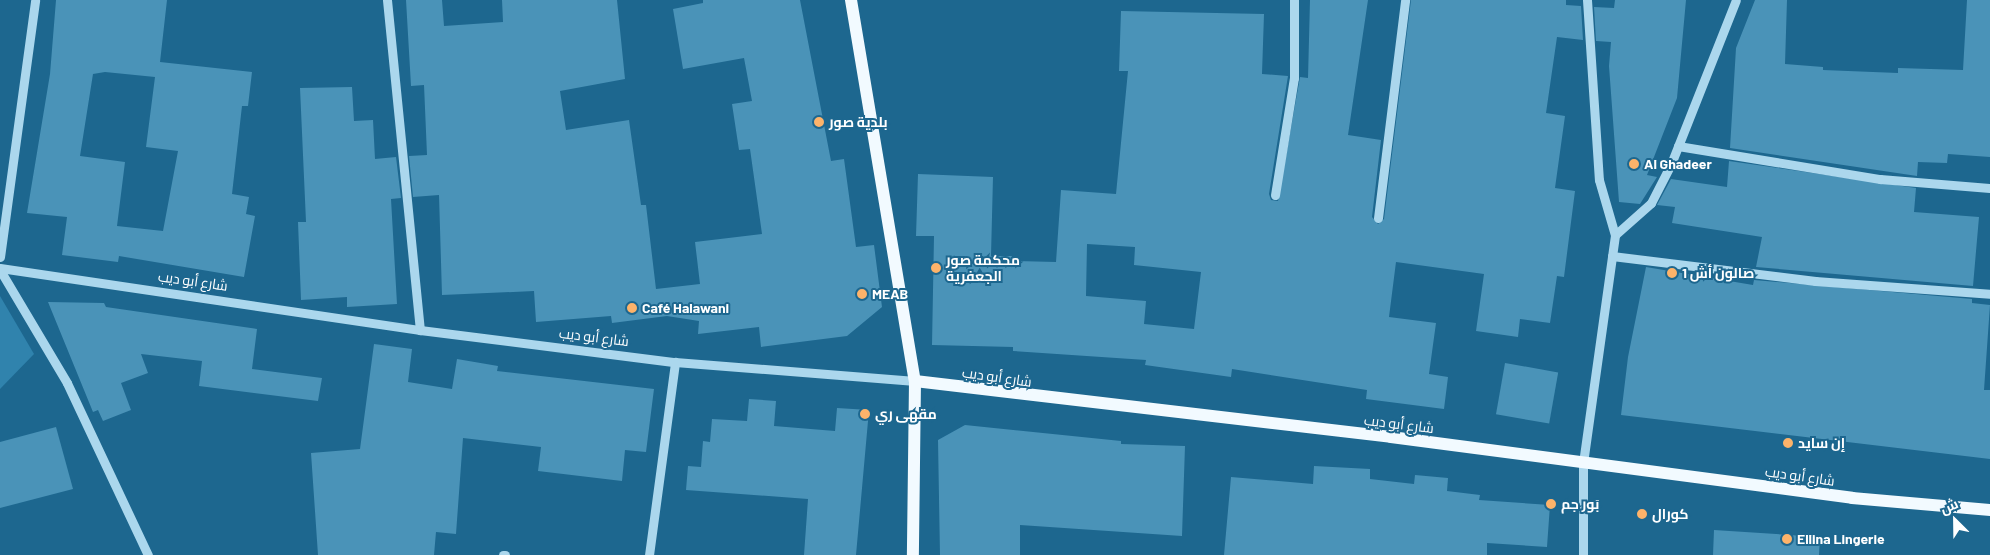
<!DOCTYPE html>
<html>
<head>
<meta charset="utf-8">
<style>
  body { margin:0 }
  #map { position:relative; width:1990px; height:555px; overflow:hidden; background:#1d678f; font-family:Barlow,Cairo,sans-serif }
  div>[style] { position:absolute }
  .green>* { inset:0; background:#3083ad }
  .building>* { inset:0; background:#4a93b8; transform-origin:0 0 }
  .minor>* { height:9px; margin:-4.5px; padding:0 4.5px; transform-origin:4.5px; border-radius:4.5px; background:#abd7ed }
  .major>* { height:12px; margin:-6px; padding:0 6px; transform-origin:6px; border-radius:6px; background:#f2faff }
  .dots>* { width:14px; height:14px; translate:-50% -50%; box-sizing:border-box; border:2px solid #1d678f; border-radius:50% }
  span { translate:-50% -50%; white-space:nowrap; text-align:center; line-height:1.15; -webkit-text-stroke:4px #1d678f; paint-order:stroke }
  .poi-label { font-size:14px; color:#fff; font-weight:700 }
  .left { translate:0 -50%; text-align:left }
  .street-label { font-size:14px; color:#fff }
  .north { position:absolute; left:1930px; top:495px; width:50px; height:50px; -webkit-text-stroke:4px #1d678f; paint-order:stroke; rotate:337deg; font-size:14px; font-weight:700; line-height:20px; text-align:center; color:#fff }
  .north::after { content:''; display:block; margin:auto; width:18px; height:22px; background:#fff; clip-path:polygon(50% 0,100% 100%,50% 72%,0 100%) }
</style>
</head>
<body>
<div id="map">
  <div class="green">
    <div style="clip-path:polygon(0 296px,34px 354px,0 389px)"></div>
  </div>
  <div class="building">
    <div style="clip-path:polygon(evenodd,56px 0,167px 0,160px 62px,252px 72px,248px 106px,242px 106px,232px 194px,249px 197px,246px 214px,255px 216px,244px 277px,119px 256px,118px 262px,62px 255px,67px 217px,27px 213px,50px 74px,56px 0,105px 72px,155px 77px,146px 147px,178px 151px,163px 231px,117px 226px,125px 162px,80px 156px,93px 74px,105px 72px)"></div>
    <div style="clip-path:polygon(406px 0,442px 0,444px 26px,503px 22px,502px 0,617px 0,625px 79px,560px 91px,566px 130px,629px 120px,641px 205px,646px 205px,656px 289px,700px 284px,695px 242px,762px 234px,750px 149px,739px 150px,732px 104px,752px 101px,744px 58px,683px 69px,673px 9px,703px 3px,703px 0,800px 0,831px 161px,844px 159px,856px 247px,874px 245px,882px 307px,847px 336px,761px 347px,759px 327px,698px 334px,699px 321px,667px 316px,612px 323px,611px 316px,536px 322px,534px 291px,442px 295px,439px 195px,413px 197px,409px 156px,427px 155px,424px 85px,411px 86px)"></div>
    <div style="clip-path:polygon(evenodd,1310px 0,1368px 0,1348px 135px,1381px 140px,1372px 217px,1378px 224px,1384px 219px,1411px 0,1566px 0,1566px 5px,1581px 6px,1583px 40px,1557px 37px,1546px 113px,1565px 116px,1555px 188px,1575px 191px,1564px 277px,1557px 276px,1550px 323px,1520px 319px,1518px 337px,1476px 331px,1484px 274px,1396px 262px,1389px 317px,1436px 323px,1429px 374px,1448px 377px,1444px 409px,1366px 399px,1367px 390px,1232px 369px,1231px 377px,1145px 365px,1146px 360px,1013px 351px,1013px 347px,932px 345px,934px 236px,916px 236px,918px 174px,993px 177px,991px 256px,1012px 256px,1012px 261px,1056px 262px,1061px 190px,1116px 194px,1128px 71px,1119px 71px,1121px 11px,1264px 14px,1262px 74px,1288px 76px,1269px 194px,1271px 200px,1278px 201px,1300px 77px,1308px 78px,1310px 0,1087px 244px,1135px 247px,1134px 265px,1201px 272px,1194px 329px,1144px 324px,1146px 301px,1086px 296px,1087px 244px)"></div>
    <div style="clip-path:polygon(1615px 0,1686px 0,1677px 98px,1647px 175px,1657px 177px,1640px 204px,1619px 202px,1609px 66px,1611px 42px,1596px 41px,1594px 7px,1614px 8px)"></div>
    <div style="clip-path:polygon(1755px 0,1787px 0,1785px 64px,1823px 67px,1823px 70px,1898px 73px,1898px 68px,1963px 70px,1967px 0,1990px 0,1990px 157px,1948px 154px,1947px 163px,1918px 162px,1917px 176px,1730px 148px,1736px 48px)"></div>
    <div style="clip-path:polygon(352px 87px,354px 121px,373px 120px,375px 159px,396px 157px,401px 198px,391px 199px,397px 304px,347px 307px,347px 297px,301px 300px,298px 222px,306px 222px,300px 88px)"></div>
    <div style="clip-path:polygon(1729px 161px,1916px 188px,1914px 212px,1979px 217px,1973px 286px,1756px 267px,1762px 237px,1672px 223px,1675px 207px,1657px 205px,1671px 179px,1727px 187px)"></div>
    <div style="clip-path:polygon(1646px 267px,1753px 285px,1754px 280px,1972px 299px,1972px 303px,1990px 305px,1984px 390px,1990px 390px,1990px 459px,1621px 415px,1628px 357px)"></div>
    <div style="clip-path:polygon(48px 302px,104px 303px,106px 307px,257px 329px,252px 369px,322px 378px,318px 401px,199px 386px,202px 361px,141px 354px,148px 373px,121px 383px,131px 410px,103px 421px,98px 410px,93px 412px)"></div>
    <div style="clip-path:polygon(374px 344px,412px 349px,408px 382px,452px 389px,457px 359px,498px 366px,497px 371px,654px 389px,646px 452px,625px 450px,622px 481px,538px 471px,541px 447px,463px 438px,456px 534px,436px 532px,434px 555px,318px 555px,311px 453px,360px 449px)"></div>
    <div style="left:1505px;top:363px;width:54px;height:52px;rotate:10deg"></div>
    <div style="clip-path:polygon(749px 399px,776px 401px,774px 426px,835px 431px,837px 408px,869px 410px,856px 555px,804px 555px,808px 499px,686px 490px,688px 466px,701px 467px,703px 441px,710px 442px,712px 419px,747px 421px)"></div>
    <div style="clip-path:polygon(965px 425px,1121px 441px,1121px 444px,1185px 446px,1182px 536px,1020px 525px,1020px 555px,940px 555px,938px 440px)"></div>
    <div style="clip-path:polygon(56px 427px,73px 489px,0 508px,0 442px)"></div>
    <div style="clip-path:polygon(1314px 466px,1370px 469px,1370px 479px,1414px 484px,1415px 475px,1448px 478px,1447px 491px,1480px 495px,1479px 500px,1550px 505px,1547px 547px,1487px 543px,1487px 555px,1224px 555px,1231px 477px,1313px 484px)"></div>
    <div style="clip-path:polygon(1714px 530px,1820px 537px,1819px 555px,1713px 555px)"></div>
  </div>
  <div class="minor">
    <div style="left:387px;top:0;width:332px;rotate:84.3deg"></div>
    <div style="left:1587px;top:0;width:180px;rotate:86.2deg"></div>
    <div style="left:1599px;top:180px;width:57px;rotate:73.8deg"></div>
    <div style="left:1678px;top:146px;width:205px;rotate:9.3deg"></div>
    <div style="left:1880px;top:179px;width:110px;rotate:4.7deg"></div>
    <div style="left:1275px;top:195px;width:119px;rotate:-80.8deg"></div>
    <div style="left:1294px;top:78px;width:78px;rotate:-90deg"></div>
    <div style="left:1378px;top:218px;width:220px;rotate:-82.9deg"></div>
    <div style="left:1612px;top:256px;width:205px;rotate:7deg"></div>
    <div style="left:1815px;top:281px;width:175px;rotate:4.2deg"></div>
    <div style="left:0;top:257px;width:259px;rotate:-82.2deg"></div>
    <div style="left:0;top:268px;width:425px;rotate:8.4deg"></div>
    <div style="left:420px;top:330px;width:257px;rotate:7.2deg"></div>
    <div style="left:675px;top:362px;width:241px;rotate:4.5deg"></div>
    <div style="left:0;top:270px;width:131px;rotate:59.3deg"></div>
    <div style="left:67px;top:383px;width:190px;rotate:64.8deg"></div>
    <div style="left:503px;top:555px;width:2px"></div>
    <div style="left:649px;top:555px;width:195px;rotate:-82.3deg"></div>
    <div style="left:1583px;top:555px;width:92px;rotate:-90deg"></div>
    <div style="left:1583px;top:463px;width:230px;rotate:-82deg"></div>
    <div style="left:1615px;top:235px;width:48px;rotate:-41.6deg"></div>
    <div style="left:1651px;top:203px;width:44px;rotate:-62.9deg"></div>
    <div style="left:1671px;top:164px;width:176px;rotate:-68.4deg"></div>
  </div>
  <div class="major">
    <div style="left:851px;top:0;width:386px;rotate:80.5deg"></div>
    <div style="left:915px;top:381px;width:174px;rotate:90.7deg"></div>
    <div style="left:915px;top:381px;width:479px;rotate:6.7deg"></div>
    <div style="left:1391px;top:437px;width:465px;rotate:7.5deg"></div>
    <div style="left:1852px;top:498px;width:139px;rotate:5deg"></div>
  </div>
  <div class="dots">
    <div style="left:819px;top:122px;background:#fdb36a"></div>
    <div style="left:1634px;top:164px;background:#fdb36a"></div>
    <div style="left:936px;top:268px;background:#fdb36a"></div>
    <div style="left:1672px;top:273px;background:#fdb36a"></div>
    <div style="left:862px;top:294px;background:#fdb36a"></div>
    <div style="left:632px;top:308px;background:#fdb36a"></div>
    <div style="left:865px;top:414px;background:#fdb36a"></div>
    <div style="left:1788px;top:443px;background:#fdb36a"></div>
    <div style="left:1551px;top:504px;background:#fdb36a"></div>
    <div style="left:1642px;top:514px;background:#fdb36a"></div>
    <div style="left:1787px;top:539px;background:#fdb36a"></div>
  </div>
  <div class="poi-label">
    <span class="left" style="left:829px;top:122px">بلدية صور</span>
    <span class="left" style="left:1644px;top:164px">Al Ghadeer</span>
    <span class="left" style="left:946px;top:268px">محكمة صور<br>الجعفرية</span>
    <span class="left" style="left:1682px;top:273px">صالون أش 1</span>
    <span class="left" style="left:872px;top:294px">MEAB</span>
    <span class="left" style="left:642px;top:308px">Café Halawani</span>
    <span class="left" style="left:875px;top:414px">مقهى ري</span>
    <span class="left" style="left:1798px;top:443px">إن سايد</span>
    <span class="left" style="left:1561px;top:504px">بَور جم</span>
    <span class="left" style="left:1652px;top:514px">كورال</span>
    <span class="left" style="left:1797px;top:539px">Ellina Lingerie</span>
  </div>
  <div class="street-label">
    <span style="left:193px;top:281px;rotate:8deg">شارع أبو ديب</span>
    <span style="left:594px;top:337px;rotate:7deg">شارع أبو ديب</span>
    <span style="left:997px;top:377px;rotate:8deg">شارع أبو ديب</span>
    <span style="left:1399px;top:424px;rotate:7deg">شارع أبو ديب</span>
    <span style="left:1800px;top:476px;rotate:8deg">شارع أبو ديب</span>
  </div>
  <div class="north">ش</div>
</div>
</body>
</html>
